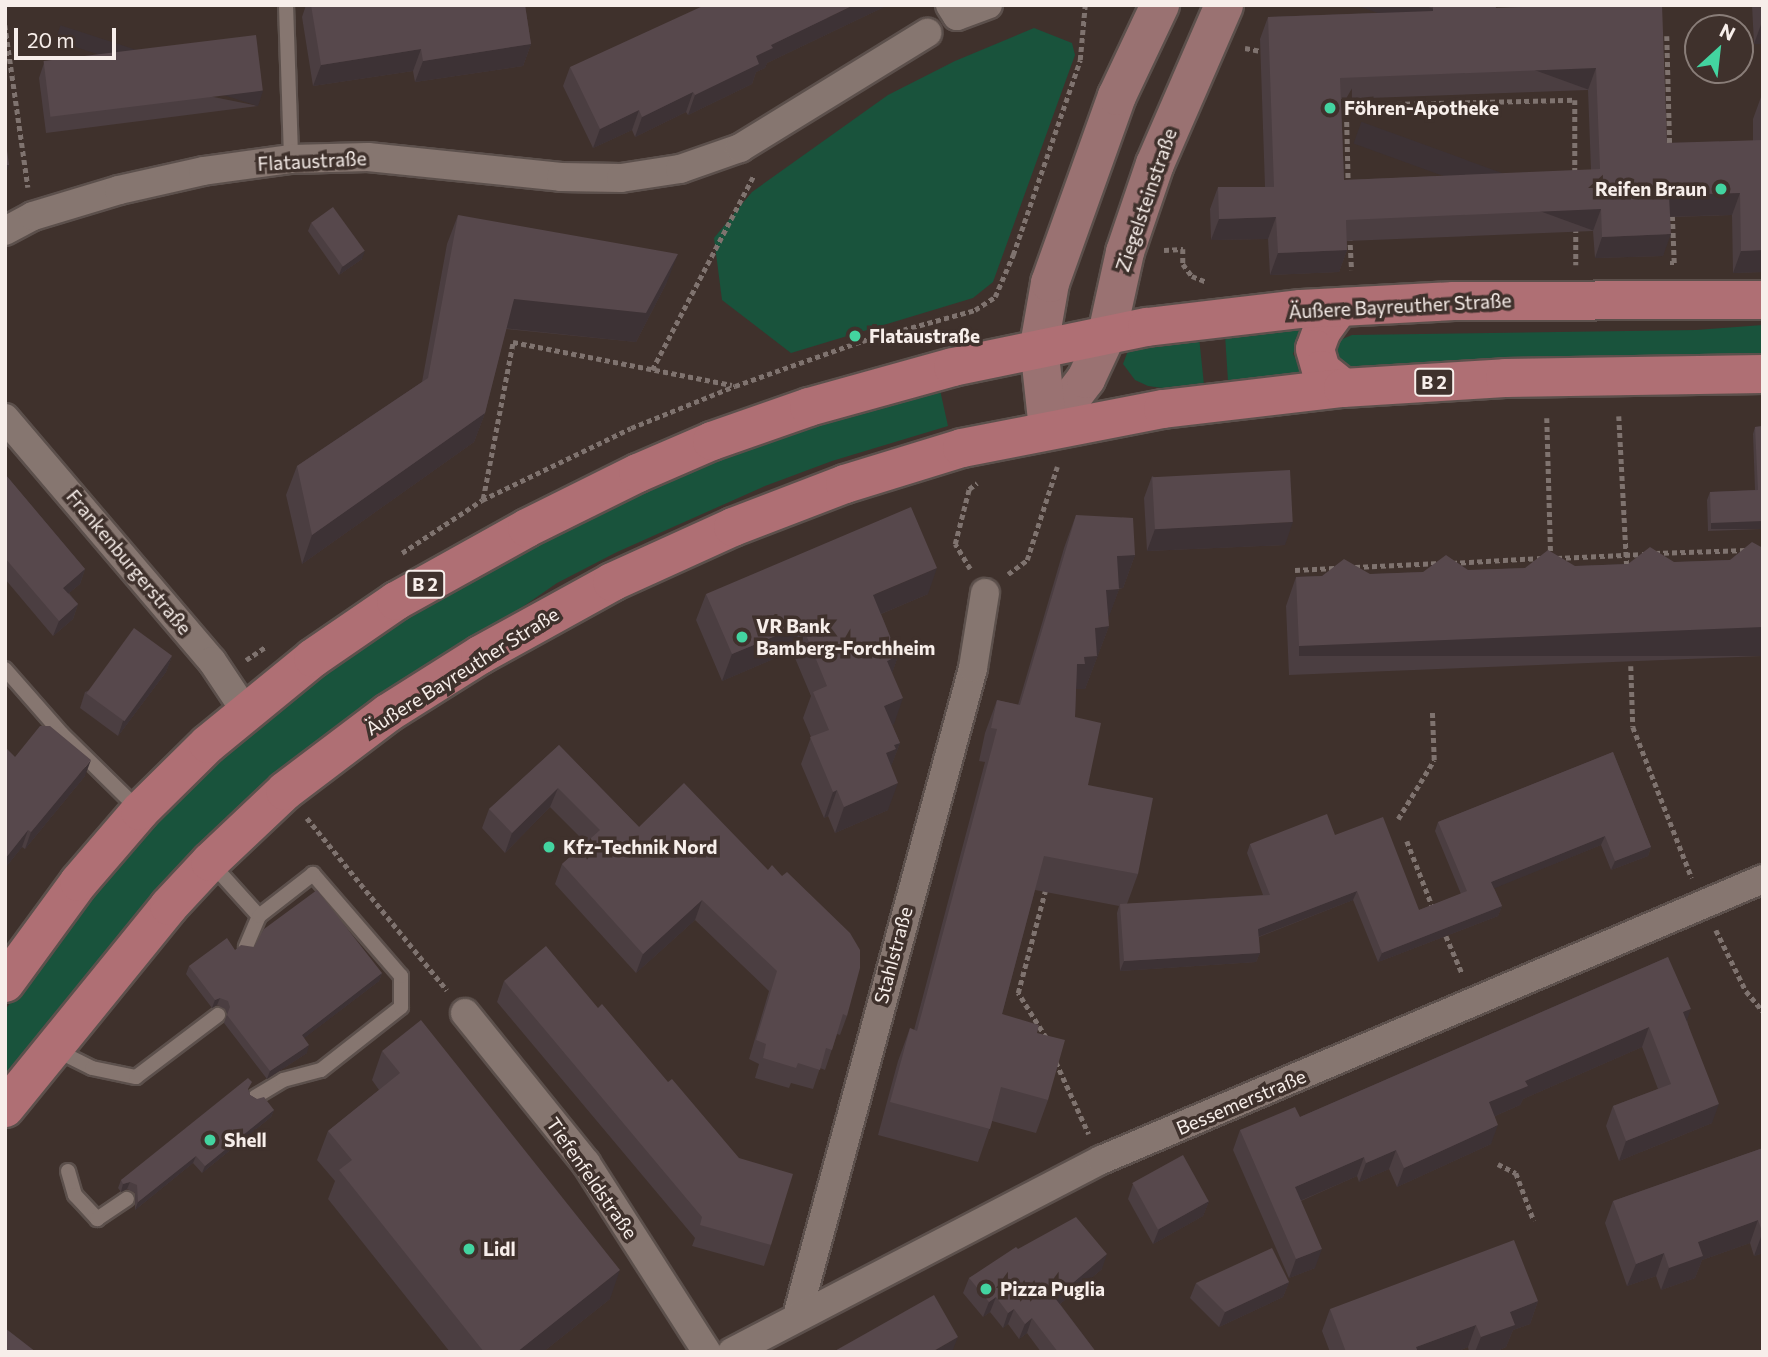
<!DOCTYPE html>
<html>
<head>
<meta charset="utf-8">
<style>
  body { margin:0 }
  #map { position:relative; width:1768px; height:1357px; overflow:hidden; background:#3f312c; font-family:Commissioner,sans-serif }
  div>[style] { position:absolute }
  .green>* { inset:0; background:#19533c }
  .path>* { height:4.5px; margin-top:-2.25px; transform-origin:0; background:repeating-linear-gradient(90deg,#7f736f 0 5px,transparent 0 8.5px) }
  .roads { filter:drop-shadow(2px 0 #5c504c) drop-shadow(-2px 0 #5c504c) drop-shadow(0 2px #5c504c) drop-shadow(0 -2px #5c504c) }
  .lane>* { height:14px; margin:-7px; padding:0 7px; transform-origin:7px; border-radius:7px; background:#867670 }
  .street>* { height:28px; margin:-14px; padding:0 14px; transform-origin:14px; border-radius:14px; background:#867670 }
  .secondary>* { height:38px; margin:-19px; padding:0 19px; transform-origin:19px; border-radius:19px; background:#9a7272 }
  .primary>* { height:38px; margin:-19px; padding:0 19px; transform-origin:19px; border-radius:19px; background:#af6f74 }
  .wall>* { inset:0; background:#4b3e41 }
  .shaded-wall>* { inset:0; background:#3d3235; transform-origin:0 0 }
  .building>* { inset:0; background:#57484c; transform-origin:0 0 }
  .dots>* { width:19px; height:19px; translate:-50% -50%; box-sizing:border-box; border:4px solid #3f312c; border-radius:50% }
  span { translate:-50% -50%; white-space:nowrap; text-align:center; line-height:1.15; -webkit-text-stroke:7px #3f312c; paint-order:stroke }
  .shield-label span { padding:2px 5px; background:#3f312c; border:2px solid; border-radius:5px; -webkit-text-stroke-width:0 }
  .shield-label { font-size:18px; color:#f7eeea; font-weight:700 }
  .poi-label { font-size:19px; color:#f7eeea; font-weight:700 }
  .left { translate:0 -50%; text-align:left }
  .right { translate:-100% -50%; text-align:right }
  .street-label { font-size:19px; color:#f7eeea }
  .frame { position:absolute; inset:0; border:7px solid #f7eeea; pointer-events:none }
  .north { position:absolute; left:1684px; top:14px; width:70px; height:70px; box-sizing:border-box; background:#3f312c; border:2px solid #897d78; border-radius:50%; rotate:27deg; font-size:19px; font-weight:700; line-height:28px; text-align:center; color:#f7eeea }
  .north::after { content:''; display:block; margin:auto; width:24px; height:32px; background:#43d4a0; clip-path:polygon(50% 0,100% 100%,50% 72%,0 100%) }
  .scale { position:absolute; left:14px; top:28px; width:102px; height:32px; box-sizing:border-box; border:4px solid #f7eeea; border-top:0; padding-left:9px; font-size:21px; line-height:24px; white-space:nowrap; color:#f7eeea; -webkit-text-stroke:5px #3f312c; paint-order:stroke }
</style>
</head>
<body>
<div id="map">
  <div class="green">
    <div style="clip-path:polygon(1034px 28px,1072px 43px,1075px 55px,993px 282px,973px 298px,791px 353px,722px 300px,714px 238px,752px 192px,888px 95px,955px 61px)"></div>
    <div style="clip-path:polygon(1763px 325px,1763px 357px,1487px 360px,1345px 370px,1333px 366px,1333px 343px,1352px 335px,1696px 330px)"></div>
    <div style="clip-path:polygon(1303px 328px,1293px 354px,1305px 374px,1228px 381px,1225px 335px)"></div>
    <div style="clip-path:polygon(1199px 337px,1204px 385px,1170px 389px,1148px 386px,1135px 380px,1123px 364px,1129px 348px)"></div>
    <div style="clip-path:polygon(938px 381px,948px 426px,832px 461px,765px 486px,617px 552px,557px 583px,366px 716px,5px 1092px,5px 1010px,129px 842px,241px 736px,389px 623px,658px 473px)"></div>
  </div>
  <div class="path">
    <div style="left:5px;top:25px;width:164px;rotate:81.9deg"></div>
    <div style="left:1667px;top:36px;width:112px;rotate:88.5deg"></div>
    <div style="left:1245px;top:48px;width:16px;rotate:11deg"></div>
    <div style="left:1348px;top:186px;width:81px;rotate:-91.4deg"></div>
    <div style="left:1346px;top:105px;width:229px;rotate:-1.3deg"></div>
    <div style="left:1575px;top:100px;width:74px;rotate:90deg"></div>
    <div style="left:1576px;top:228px;width:37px;rotate:90deg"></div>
    <div style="left:1350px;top:236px;width:34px;rotate:87deg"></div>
    <div style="left:1164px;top:250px;width:19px;rotate:-3deg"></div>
    <div style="left:1183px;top:249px;width:15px;rotate:90deg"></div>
    <div style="left:1183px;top:264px;width:15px;rotate:53deg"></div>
    <div style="left:1192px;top:276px;width:16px;rotate:22deg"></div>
    <div style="left:1670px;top:263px;width:4px"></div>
    <div style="left:1674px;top:263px;width:50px;rotate:-92.3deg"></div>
    <div style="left:652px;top:370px;width:220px;rotate:-62.4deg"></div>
    <div style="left:1619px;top:416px;width:152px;rotate:87deg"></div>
    <div style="left:1547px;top:418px;width:139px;rotate:88.4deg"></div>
    <div style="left:483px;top:499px;width:160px;rotate:-79.2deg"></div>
    <div style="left:513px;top:342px;width:223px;rotate:11.1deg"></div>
    <div style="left:402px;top:553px;width:96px;rotate:-33.5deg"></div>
    <div style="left:482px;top:500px;width:165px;rotate:-25.8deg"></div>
    <div style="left:631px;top:428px;width:112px;rotate:-22deg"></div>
    <div style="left:735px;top:386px;width:135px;rotate:-19.5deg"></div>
    <div style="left:862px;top:341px;width:117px;rotate:-15.3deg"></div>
    <div style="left:975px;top:310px;width:24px;rotate:-33deg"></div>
    <div style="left:995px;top:297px;width:46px;rotate:-66.8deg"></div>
    <div style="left:1013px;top:255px;width:206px;rotate:-71deg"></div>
    <div style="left:1080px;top:60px;width:55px;rotate:-84.8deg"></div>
    <div style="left:1655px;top:553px;width:93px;rotate:-1.8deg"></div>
    <div style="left:1557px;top:558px;width:89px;rotate:-2.6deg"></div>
    <div style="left:1452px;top:563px;width:90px;rotate:-3.2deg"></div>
    <div style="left:1355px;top:567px;width:85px;rotate:-2.7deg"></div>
    <div style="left:970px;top:569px;width:29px;rotate:-121deg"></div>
    <div style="left:955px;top:544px;width:57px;rotate:-75.7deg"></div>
    <div style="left:969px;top:489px;width:10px;rotate:-37deg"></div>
    <div style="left:1295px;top:570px;width:40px;rotate:-2.9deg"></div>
    <div style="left:1008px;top:574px;width:24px;rotate:-36deg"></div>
    <div style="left:1027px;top:560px;width:98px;rotate:-72.1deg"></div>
    <div style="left:246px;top:660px;width:23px;rotate:-34deg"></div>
    <div style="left:1631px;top:666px;width:61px;rotate:88.1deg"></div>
    <div style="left:1633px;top:727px;width:162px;rotate:68.7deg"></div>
    <div style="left:307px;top:818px;width:222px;rotate:50.9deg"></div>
    <div style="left:1398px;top:819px;width:69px;rotate:-58.6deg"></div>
    <div style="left:1434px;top:760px;width:51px;rotate:-92.2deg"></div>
    <div style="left:1407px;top:841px;width:72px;rotate:68.8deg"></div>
    <div style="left:1716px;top:930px;width:68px;rotate:63.8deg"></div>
    <div style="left:1746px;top:991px;width:26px;rotate:50deg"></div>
    <div style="left:1446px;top:936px;width:40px;rotate:66.6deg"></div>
    <div style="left:1046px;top:1038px;width:53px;rotate:-121.9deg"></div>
    <div style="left:1018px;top:993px;width:109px;rotate:-75.1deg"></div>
    <div style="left:1056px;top:1062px;width:79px;rotate:65.4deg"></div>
    <div style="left:1498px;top:1164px;width:20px;rotate:27deg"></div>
    <div style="left:1516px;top:1173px;width:51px;rotate:69.4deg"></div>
  </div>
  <div class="roads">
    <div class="lane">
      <div style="left:286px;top:5px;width:154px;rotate:88.1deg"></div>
      <div style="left:5px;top:669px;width:86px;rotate:48.8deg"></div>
      <div style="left:62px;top:734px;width:108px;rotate:44.6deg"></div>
      <div style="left:212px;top:864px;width:70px;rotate:47.9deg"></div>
      <div style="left:259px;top:916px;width:34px;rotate:113deg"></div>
      <div style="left:54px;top:1049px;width:42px;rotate:26.6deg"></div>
      <div style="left:92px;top:1068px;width:45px;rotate:11.6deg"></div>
      <div style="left:136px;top:1077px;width:103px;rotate:-37.1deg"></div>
      <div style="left:255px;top:1097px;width:33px;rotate:-31deg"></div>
      <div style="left:283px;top:1080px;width:39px;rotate:-15deg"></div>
      <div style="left:321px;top:1070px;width:102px;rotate:-38.2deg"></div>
      <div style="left:401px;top:1007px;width:31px;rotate:-90deg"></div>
      <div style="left:401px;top:976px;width:135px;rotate:-130.8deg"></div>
      <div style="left:313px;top:874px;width:68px;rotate:142.1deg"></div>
      <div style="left:68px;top:1171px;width:25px;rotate:74deg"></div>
      <div style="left:75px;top:1195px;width:33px;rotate:47deg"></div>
      <div style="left:97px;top:1219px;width:36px;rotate:-34deg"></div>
    </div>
    <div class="street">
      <div style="left:950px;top:5px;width:13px;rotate:58deg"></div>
      <div style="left:957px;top:16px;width:33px;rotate:-20deg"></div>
      <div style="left:5px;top:231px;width:32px;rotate:-28deg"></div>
      <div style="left:33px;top:216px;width:90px;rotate:-16.8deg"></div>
      <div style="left:119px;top:190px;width:86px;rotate:-12.7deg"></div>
      <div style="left:203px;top:171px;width:89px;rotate:-7.8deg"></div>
      <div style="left:291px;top:159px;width:77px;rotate:-1.5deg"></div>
      <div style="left:368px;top:157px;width:194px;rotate:5.9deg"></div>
      <div style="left:561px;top:177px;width:60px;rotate:1deg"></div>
      <div style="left:621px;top:178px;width:60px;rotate:-8.7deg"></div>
      <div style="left:680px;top:169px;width:64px;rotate:-19.3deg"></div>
      <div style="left:740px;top:148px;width:220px;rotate:-31.6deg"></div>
      <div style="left:5px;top:418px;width:319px;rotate:49.6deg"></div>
      <div style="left:212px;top:661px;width:61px;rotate:56.3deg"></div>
      <div style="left:465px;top:1013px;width:193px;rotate:51.1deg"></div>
      <div style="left:586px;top:1163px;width:224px;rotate:57.4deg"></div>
      <div style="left:797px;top:1316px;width:671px;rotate:-74.8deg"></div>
      <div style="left:973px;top:668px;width:76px;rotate:-80.9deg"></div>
      <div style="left:732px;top:1352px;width:416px;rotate:-27.5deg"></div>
      <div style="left:1101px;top:1160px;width:719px;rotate:-23deg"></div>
    </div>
    <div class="secondary">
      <div style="left:1048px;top:429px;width:63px;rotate:-52.8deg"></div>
      <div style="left:1086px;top:379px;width:50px;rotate:-65deg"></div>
      <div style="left:1107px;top:334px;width:84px;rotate:-77.6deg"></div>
      <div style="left:1125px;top:252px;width:93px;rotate:-71.2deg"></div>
      <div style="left:1155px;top:164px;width:173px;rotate:-66.5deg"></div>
      <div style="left:1048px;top:429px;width:83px;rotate:-96.2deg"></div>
      <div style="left:1039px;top:346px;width:64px;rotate:-80.1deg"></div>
      <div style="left:1050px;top:283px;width:199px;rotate:-70.3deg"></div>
      <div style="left:1117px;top:96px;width:101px;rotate:-64.7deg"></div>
    </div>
    <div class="primary">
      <div style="left:1339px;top:307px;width:29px;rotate:126deg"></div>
      <div style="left:1322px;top:330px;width:20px;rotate:110deg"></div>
      <div style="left:1315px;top:349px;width:22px;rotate:74deg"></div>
      <div style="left:1321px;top:370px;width:28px;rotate:39deg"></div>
      <div style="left:5px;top:983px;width:125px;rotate:-53.8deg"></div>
      <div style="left:79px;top:882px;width:94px;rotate:-49.3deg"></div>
      <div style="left:140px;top:811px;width:95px;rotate:-44.6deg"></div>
      <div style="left:208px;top:744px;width:136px;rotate:-39.3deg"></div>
      <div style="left:313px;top:658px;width:101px;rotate:-34.5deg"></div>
      <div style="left:396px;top:601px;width:150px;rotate:-29.1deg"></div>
      <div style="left:527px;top:528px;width:124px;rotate:-26.4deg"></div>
      <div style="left:638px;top:473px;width:81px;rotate:-23.4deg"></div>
      <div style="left:712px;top:441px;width:103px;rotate:-19.3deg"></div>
      <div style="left:809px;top:407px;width:149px;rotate:-15.5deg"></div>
      <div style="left:953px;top:367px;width:198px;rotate:-11.7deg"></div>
      <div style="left:1147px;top:327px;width:155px;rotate:-6.7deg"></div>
      <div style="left:1301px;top:309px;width:153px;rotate:-3deg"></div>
      <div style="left:1454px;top:301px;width:309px;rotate:-0.2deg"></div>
      <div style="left:5px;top:1108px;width:260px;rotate:-50.9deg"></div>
      <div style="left:169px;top:906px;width:60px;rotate:-47deg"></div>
      <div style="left:210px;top:862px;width:103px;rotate:-43.4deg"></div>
      <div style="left:285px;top:791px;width:129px;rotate:-37.1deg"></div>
      <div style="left:388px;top:713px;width:109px;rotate:-32.2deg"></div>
      <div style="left:480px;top:655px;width:151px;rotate:-28.9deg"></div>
      <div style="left:612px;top:582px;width:133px;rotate:-24.4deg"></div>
      <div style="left:733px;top:527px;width:120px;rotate:-21deg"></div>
      <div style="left:845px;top:484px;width:122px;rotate:-17.1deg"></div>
      <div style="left:962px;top:448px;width:205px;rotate:-11deg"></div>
      <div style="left:1163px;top:409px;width:181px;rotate:-6.7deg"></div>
      <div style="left:1343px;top:388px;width:162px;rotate:-3.5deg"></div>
      <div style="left:1505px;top:378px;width:258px;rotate:-0.9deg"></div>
    </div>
  </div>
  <div class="wall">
    <div style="clip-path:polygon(306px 5px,525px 5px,531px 44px,523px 66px,415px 82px,413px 71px,313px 86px,302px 17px)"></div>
    <div style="clip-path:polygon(evenodd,1424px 5px,1495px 5px,1496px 8px,1576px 5px,1667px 143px,1753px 141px,1753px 119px,1761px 97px,1763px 97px,1763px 272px,1733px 273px,1732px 215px,1670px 217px,1663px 256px,1595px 258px,1593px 231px,1347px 241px,1347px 250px,1339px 272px,1270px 275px,1268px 239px,1211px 240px,1210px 209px,1218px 187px,1265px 187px,1260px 39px,1268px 17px,1424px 11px,1424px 5px,1588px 90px,1591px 170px,1344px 180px,1341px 99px,1588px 90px)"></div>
    <div style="clip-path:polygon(1752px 5px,1763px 5px,1763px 44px,1754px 44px)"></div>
    <div style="clip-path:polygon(884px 7px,767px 63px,765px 68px,756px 72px,752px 84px,688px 115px,686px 112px,635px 137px,632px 130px,593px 148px,563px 86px,570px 67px)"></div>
    <div style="clip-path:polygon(44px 63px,258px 106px,46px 133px,39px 78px)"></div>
    <div style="clip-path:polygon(458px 215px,667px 282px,636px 342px,506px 329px,485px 413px,474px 442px,302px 564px,286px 495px,297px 466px,422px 382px,447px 244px)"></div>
    <div style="clip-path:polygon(311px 223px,362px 259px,339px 275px,308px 231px)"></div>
    <div style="clip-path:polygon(1763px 426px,1763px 529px,1708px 531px,1707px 500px,1710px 492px,1755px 490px,1753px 434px,1755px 427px)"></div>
    <div style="clip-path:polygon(5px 474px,85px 569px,80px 584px,69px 593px,78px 604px,73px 619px,53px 636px,5px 579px)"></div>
    <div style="clip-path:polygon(1152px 476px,1285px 545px,1147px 551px,1144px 498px)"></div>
    <div style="clip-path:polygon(1076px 515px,1135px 555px,1123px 588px,1119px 589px,1108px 618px,1109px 626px,1085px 689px,1076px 689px,1075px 717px,1088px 785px,1138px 874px,1127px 904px,1263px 895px,1247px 853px,1250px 844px,1335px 835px,1419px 910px,1461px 894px,1435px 831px,1438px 822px,1613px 752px,1651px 847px,1648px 856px,1611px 870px,1601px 845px,1494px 888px,1502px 906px,1498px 916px,1378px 962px,1353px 900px,1259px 937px,1260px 953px,1256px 962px,1120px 971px,1117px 913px,1119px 906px,1035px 890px,1002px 1014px,1037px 1033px,1048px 1100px,1036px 1133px,992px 1121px,978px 1162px,878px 1135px,898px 1061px,910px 1028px,914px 1030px,985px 762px,979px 761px,985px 733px,997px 700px,1018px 705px,1064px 548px)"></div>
    <div style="clip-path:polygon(1763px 548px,1763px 656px,1289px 675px,1286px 606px,1296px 577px,1730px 560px)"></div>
    <div style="clip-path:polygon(706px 594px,928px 594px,881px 614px,898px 656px,892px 673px,894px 724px,892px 725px,900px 743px,891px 766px,888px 810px,835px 833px,828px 816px,824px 818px,801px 764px,811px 737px,803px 718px,811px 696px,792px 651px,722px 681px,696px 620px)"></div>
    <div style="clip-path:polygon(172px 656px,166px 672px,118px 736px,80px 708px,85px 692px)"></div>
    <div style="clip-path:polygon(559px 745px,639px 827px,847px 1016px,840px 1035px,837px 1034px,825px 1070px,820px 1068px,813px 1089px,791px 1083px,789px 1088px,755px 1078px,759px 1064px,749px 1059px,769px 991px,695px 920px,636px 973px,555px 884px,562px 864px,586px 843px,550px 807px,505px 853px,482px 828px,489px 809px)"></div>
    <div style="clip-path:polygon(5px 747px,15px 757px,85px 776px,25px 849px,22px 847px,5px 868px)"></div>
    <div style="clip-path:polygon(235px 950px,382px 973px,379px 981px,304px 1038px,307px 1053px,267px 1079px,224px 1023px,227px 1014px,225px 1009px,217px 1005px,212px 1008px,186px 974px,189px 966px)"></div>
    <div style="clip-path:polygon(1668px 957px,1687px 1020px,1712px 1123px,1619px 1161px,1606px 1126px,1613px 1106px,1658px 1089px,1642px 1047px,1523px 1099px,1520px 1105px,1495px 1116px,1491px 1144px,1397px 1187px,1389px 1169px,1359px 1182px,1357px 1176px,1301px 1201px,1315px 1268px,1289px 1278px,1233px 1150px,1240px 1130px,1300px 1117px)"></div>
    <div style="clip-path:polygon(504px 981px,771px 1245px,764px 1266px,692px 1246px,695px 1238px,497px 1002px)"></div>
    <div style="clip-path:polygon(382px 1051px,610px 1299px,543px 1352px,450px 1352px,328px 1199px,335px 1181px,317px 1160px,328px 1131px,379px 1090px,372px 1080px)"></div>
    <div style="clip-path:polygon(249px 1090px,250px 1095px,274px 1110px,271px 1117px,202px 1173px,193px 1163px,135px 1210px,135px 1193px,127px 1189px,121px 1192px,118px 1188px,121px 1180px)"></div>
    <div style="clip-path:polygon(1763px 1148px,1763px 1253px,1754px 1256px,1750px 1243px,1702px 1260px,1695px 1278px,1661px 1290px,1656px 1276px,1627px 1286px,1605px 1223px,1613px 1201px)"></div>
    <div style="clip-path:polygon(1133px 1184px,1209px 1201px,1203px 1216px,1153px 1244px,1128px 1199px)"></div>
    <div style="clip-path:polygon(1018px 1249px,1102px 1269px,1060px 1304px,1096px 1352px,1041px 1352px,1027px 1333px,1019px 1339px,1008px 1324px,1003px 1328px,990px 1312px,983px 1317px,963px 1293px,969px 1278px)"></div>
    <div style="clip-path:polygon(1289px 1282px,1283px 1297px,1219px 1327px,1190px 1298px,1196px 1283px)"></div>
    <div style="clip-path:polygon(1538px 1301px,1530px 1324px,1513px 1330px,1506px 1347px,1495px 1352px,1469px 1352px,1468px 1347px,1456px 1352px,1330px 1352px,1322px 1331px,1330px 1309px)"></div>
  </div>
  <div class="shaded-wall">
    <div style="clip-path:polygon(854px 5px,885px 5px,884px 7px,767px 63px,765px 68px,756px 72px,752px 84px,688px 115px,695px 95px,756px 56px,771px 45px)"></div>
    <div style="clip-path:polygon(1763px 19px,1763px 44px,1754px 44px)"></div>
    <div style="clip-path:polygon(531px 44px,523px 66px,415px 82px,423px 61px)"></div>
    <div style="clip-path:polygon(421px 49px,413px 71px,313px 86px,321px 65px)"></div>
    <div style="left:1596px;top:68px;width:23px;height:256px;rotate:110deg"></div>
    <div style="left:263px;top:91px;width:16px;height:213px;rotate:108deg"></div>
    <div style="clip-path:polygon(693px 92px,686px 112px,635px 137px,642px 117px)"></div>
    <div style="clip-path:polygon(639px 110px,632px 130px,593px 148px,600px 129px)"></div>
    <div style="clip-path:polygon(5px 165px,9px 165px,5px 176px)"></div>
    <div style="clip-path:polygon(1740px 193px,1732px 215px,1661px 217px,1669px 195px)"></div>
    <div style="left:1601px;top:209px;width:23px;height:255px;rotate:110deg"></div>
    <div style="clip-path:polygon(1276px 217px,1268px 239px,1211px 240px,1219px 219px)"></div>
    <div style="clip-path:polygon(1671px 234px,1663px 256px,1595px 258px,1602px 237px)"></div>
    <div style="clip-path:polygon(1347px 250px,1339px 272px,1270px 275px,1278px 253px)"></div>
    <div style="clip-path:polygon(1763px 250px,1763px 272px,1733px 273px,1741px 251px)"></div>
    <div style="clip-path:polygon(365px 251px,362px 259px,339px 275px,342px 267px)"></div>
    <div style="clip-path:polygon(678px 254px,667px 282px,636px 342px,503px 328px,514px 299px)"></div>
    <div style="clip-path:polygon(485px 413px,474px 442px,302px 564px,312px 535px)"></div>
    <div style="left:1763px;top:521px;width:8px;height:52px;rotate:90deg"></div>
    <div style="clip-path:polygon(1293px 522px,1285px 545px,1147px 551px,1155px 529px)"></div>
    <div style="clip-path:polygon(1135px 555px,1123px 588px,1105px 589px,1117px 556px)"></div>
    <div style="clip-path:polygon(937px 568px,928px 594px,864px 621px,873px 595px)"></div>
    <div style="clip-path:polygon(85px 569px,80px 584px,58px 602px,63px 588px)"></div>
    <div style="clip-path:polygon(1119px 589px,1107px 622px,1106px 590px)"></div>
    <div style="clip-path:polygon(78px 604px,73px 619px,53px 636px,59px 621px)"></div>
    <div style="clip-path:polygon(802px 625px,792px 651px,722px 681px,732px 654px)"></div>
    <div style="clip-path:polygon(1109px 626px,1085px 689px,1076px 689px,1077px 664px,1095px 628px)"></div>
    <div style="left:1763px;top:627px;width:29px;height:464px;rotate:90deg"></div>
    <div style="clip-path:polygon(172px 656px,166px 672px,118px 736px,123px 721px)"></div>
    <div style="clip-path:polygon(898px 656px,889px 682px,887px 661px)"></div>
    <div style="clip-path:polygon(903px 698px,894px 724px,875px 732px,884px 706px)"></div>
    <div style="clip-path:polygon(900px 743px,890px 769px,886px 753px,894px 745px)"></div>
    <div style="clip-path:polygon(91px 760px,85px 776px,25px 849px,31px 832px)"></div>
    <div style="clip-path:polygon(898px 783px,888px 810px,835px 833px,844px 807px)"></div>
    <div style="clip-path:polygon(558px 788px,550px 807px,505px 853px,512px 833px)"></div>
    <div style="clip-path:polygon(837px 790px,828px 816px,824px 818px,833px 792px)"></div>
    <div style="clip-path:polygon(28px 830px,22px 847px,5px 868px,5px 859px)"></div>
    <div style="clip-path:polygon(1605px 836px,1601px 845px,1488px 891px,1491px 882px)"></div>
    <div style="clip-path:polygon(1651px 847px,1648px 856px,1611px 870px,1615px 861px)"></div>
    <div style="clip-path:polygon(1357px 891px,1353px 900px,1255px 938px,1258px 929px)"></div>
    <div style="clip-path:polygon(702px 900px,695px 920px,636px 973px,643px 954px)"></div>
    <div style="clip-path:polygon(1502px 906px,1498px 916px,1378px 962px,1382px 953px)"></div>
    <div style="clip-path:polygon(1260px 953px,1256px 962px,1120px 971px,1124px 961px)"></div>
    <div style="clip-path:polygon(382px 973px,379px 981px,299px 1042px,302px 1035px)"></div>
    <div style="clip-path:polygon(220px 998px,217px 1005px,212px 1008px,215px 1000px)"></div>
    <div style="clip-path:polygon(1691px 1009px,1684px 1028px,1683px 1012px)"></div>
    <div style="clip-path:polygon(1649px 1027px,1642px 1047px,1523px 1099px,1520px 1105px,1481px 1122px,1489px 1102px,1525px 1081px)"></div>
    <div style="clip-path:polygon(309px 1045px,307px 1053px,267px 1079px,270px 1071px)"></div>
    <div style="clip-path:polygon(1719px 1104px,1712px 1123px,1619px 1161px,1626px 1141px)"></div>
    <div style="clip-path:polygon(274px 1110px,271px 1117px,202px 1173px,205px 1166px)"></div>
    <div style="clip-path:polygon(1498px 1125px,1491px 1144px,1397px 1187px,1404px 1168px)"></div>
    <div style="clip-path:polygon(1396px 1150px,1389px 1169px,1359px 1182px,1366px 1163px)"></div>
    <div style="clip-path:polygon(196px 1156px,193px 1163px,135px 1210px,138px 1202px)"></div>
    <div style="clip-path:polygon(1364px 1157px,1357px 1176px,1288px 1206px,1295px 1187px)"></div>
    <div style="clip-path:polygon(130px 1182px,127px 1189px,121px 1192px,123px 1184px)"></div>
    <div style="clip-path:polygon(1209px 1201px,1203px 1216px,1153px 1244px,1159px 1229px)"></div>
    <div style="clip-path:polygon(1758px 1220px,1750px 1243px,1702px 1260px,1695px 1278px,1661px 1290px,1669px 1268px,1698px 1242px)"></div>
    <div style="clip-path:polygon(1762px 1234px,1763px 1253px,1754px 1256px)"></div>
    <div style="clip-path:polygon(1322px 1249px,1315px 1268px,1289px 1278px,1296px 1259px)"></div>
    <div style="clip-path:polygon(1664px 1253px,1656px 1276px,1627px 1286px,1636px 1264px)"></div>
    <div style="clip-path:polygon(1107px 1254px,1102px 1269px,1049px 1313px,1055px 1298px)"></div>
    <div style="clip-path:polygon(620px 1270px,610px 1299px,543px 1352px,517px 1352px)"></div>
    <div style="clip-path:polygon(1289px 1282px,1283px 1297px,1219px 1327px,1225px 1312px)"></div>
    <div style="clip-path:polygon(996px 1297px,990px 1312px,983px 1317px,989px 1302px)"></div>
    <div style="clip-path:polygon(1538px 1301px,1530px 1324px,1513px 1330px,1506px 1347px,1495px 1352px,1475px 1352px,1481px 1337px,1510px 1312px)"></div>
    <div style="clip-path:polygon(1014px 1309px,1008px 1324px,1003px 1328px,1008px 1313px)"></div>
    <div style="clip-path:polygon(1032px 1318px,1027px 1333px,1019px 1339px,1025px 1324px)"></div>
    <div style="clip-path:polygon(1476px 1325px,1468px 1347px,1456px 1352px,1414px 1352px,1416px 1347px)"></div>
    <div style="clip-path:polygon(958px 1337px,952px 1352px,932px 1352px)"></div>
  </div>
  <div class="building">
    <div style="clip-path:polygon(311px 5px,525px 5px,531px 44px,423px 61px,421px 49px,321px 65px)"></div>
    <div style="clip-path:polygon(705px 5px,854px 5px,771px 45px,773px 48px,756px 56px,759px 64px,695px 95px,693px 92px,642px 117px,639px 110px,600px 129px,570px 67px)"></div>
    <div style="clip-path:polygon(evenodd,1433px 5px,1495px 5px,1496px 8px,1576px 5px,1662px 5px,1667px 143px,1762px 140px,1761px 97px,1763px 97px,1763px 250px,1741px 251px,1740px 193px,1669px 195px,1671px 234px,1602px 237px,1601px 209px,1346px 220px,1347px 250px,1278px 253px,1276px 217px,1219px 219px,1218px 187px,1274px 187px,1268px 17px,1433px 11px,1433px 5px,1596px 68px,1600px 169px,1344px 180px,1340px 78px,1596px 68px)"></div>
    <div style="left:256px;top:35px;width:56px;height:214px;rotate:83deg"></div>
    <div style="clip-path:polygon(5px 135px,9px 165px,5px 165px)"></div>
    <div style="left:333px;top:207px;width:54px;height:27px;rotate:54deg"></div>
    <div style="clip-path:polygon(458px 215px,678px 254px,646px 313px,514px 299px,485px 413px,312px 535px,297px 466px,428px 378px)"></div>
    <div style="clip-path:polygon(1763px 426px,1763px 521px,1711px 523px,1710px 492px,1758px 490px,1755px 427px)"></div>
    <div style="left:1290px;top:470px;width:52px;height:138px;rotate:87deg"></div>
    <div style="clip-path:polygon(5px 474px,85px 569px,63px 588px,78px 604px,59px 621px,5px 558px)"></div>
    <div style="clip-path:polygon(911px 507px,937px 568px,873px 595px,898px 656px,887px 661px,903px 698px,884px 706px,900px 743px,894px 745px,896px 749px,886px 753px,898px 783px,844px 807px,837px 790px,833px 792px,810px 737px,829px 730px,813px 692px,827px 686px,802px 625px,732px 654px,706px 594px)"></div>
    <div style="clip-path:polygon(1076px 515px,1133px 518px,1135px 555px,1117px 556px,1119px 589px,1106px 590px,1109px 626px,1095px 628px,1097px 656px,1084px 657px,1085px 664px,1077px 664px,1075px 717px,1101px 723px,1088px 785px,1153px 798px,1138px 874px,1044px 856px,1002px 1014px,1039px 1025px,1037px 1033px,1065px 1040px,1048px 1100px,1001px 1087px,990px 1129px,890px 1102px,910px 1028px,917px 1031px,997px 729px,991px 728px,997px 700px,1020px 705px)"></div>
    <div style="clip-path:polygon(1752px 542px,1763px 548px,1763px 627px,1299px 646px,1296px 577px,1322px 576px,1344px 559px,1370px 574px,1423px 572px,1446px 555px,1468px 570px,1525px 568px,1548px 550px,1575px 566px,1628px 564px,1650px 547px,1674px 562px,1730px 560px)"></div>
    <div style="left:134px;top:628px;width:47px;height:81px;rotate:36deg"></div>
    <div style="clip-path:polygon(40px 726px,50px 726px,91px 760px,31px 832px,28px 830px,5px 859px,5px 747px,15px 757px)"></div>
    <div style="clip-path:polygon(559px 745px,639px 827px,684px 783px,768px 870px,772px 865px,782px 876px,787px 872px,850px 933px,860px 950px,860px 968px,847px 1016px,843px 1014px,832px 1050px,826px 1048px,820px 1070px,798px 1063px,796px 1068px,763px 1058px,766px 1044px,756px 1040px,777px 971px,702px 900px,643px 954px,562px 864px,600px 830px,558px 788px,512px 833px,489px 809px)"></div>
    <div style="clip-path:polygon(1613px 752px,1651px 847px,1615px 861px,1605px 836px,1491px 882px,1502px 906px,1382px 953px,1357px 891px,1258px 929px,1260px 953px,1124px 961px,1120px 904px,1270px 895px,1250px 844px,1327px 814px,1335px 835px,1383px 817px,1419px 910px,1467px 891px,1438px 822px)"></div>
    <div style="clip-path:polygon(317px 890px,382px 973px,302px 1035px,309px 1045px,270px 1071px,227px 1015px,230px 1007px,228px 1001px,220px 998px,215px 1000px,189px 966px,227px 938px,235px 950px,241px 945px,254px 947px,264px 929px)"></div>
    <div style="clip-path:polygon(546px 946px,598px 1008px,602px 1004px,668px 1082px,672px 1079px,739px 1158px,793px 1174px,771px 1245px,700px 1225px,702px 1217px,504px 981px)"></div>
    <div style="clip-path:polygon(1668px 957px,1691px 1009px,1683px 1012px,1719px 1104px,1626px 1141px,1613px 1106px,1671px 1084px,1649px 1027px,1525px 1081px,1528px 1086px,1489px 1102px,1498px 1125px,1404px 1168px,1396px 1150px,1366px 1163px,1364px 1157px,1295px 1187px,1322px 1249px,1296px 1259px,1240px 1130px,1295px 1107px,1300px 1117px)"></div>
    <div style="clip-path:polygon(421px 1020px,620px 1270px,517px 1352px,509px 1352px,508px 1351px,506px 1352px,484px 1352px,339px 1170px,352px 1160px,328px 1131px,400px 1073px,382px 1051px)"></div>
    <div style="clip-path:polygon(248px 1078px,252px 1082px,248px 1089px,250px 1095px,257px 1099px,264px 1097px,274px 1110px,205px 1166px,196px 1156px,138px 1202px,137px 1185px,130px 1182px,123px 1184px,121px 1180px)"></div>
    <div style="clip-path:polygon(1763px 1148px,1763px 1234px,1758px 1220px,1698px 1242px,1703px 1256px,1669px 1268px,1664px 1253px,1636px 1264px,1613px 1201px)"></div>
    <div style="left:1183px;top:1155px;width:53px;height:58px;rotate:61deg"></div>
    <div style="clip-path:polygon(1076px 1217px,1107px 1254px,1055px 1298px,1096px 1352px,1058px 1352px,1032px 1318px,1025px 1324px,1014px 1309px,1008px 1313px,996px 1297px,989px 1302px,969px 1278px,1016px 1247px,1018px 1249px)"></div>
    <div style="clip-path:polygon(1514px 1240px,1538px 1301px,1510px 1312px,1515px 1325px,1481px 1337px,1476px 1325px,1416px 1347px,1418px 1352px,1346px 1352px,1330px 1309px)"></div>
    <div style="clip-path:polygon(1272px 1248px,1289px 1282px,1225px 1312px,1196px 1283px)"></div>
    <div style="clip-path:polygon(934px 1295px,958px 1337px,932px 1352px,833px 1352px)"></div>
    <div style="clip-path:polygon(5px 1328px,36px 1352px,5px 1352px)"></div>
  </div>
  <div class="dots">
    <div style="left:1330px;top:108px;background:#43d4a0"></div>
    <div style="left:1721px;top:189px;background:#43d4a0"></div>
    <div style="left:855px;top:336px;background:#43d4a0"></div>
    <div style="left:742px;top:637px;background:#43d4a0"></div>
    <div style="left:549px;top:847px;background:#43d4a0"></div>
    <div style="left:210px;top:1140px;background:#43d4a0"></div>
    <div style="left:469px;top:1249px;background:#43d4a0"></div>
    <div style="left:986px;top:1289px;background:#43d4a0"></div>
  </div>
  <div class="shield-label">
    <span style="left:1434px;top:382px">B 2</span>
    <span style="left:425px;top:584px">B 2</span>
  </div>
  <div class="poi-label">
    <span class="left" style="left:1344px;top:108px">Föhren-Apotheke</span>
    <span class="right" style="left:1707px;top:189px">Reifen Braun</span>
    <span class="left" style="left:869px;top:336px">Flataustraße</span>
    <span class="left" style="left:756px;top:637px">VR Bank<br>Bamberg-Forchheim</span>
    <span class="left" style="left:563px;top:847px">Kfz-Technik Nord</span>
    <span class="left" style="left:224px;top:1140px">Shell</span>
    <span class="left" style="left:483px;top:1249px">Lidl</span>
    <span class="left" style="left:1000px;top:1289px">Pizza Puglia</span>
  </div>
  <div class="street-label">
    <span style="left:312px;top:161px;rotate:-3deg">Flataustraße</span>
    <span style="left:1146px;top:200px;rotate:-71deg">Ziegelsteinstraße</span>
    <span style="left:1400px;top:306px;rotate:-3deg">Äußere Bayreuther Straße</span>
    <span style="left:129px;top:562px;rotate:50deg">Frankenburgerstraße</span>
    <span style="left:462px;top:671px;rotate:-32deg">Äußere Bayreuther Straße</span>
    <span style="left:893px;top:955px;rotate:-75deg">Stahlstraße</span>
    <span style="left:1241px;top:1102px;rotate:-23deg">Bessemerstraße</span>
    <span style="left:592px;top:1178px;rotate:55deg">Tiefenfeldstraße</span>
  </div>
  <div class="frame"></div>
  <div class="north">N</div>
  <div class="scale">20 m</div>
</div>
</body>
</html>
